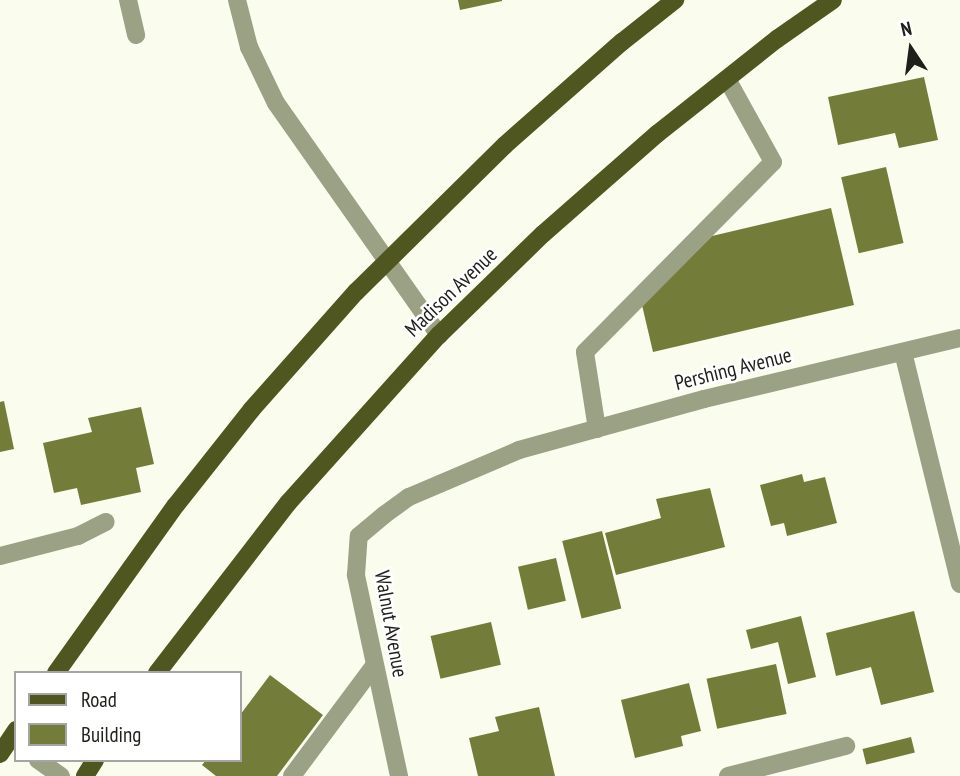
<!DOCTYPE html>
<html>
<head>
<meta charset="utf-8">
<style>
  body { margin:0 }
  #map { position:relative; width:960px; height:776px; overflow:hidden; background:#fafded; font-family:"PT Sans Narrow",sans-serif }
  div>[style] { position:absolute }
  .building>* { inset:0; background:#737c39; transform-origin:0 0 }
  .minor>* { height:18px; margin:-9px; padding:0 9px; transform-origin:9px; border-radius:9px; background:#9ba184 }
  .major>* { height:18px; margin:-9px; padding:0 9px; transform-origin:9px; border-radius:9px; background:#4f561f }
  span { translate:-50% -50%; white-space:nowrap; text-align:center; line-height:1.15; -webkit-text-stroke:5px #fff; paint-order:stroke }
  .street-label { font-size:21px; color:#1f201a }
  .legend { position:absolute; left:14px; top:671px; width:228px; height:91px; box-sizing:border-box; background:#fff; border:2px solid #a5a6a3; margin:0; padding:9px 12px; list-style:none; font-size:21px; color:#1f201a }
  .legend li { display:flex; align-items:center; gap:14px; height:35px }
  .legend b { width:35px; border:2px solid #a5a6a3 }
  .north { position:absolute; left:876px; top:14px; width:70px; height:70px; -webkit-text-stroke:5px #fff; paint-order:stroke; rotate:347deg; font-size:19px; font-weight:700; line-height:28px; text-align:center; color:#1f201a }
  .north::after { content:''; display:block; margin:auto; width:24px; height:32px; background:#1f201a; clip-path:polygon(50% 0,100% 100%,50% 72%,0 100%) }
</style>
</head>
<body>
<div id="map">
  <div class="building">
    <div style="clip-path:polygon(458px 0,502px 0,502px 1px,460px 10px)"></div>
    <div style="clip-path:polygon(924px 77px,938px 140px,899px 148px,895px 133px,838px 145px,828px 97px)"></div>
    <div style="left:886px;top:167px;width:78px;height:46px;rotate:77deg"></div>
    <div style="clip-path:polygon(831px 208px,854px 305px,653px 352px,642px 305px,712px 236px)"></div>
    <div style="clip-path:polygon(4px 401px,14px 449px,0 452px,0 402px)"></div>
    <div style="clip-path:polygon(141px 407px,154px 464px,136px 468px,141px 492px,81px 505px,77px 488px,54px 493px,43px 443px,92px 432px,88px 418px)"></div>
    <div style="clip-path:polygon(802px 474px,804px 482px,825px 477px,837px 523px,787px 536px,784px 523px,771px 526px,760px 485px)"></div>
    <div style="clip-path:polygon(710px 488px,725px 547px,616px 575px,605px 533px,661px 518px,656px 499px)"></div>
    <div style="left:602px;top:531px;width:80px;height:41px;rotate:76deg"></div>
    <div style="left:556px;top:558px;width:44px;height:39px;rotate:77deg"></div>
    <div style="clip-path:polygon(914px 611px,934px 692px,881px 705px,871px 667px,836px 676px,826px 633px)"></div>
    <div style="clip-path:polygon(801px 616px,816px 677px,788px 684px,778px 642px,751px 649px,746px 630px)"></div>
    <div style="left:491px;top:622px;width:44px;height:62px;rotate:77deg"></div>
    <div style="left:776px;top:664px;width:51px;height:71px;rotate:78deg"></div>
    <div style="clip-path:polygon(270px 675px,323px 715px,277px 776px,216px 776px,202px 765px,206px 760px,240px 760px,240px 715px)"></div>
    <div style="clip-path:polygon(689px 683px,701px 731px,681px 736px,683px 746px,635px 758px,621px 700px)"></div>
    <div style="clip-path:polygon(539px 707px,555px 776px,478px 776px,469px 738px,499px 731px,495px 717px)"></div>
    <div style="left:911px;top:737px;width:16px;height:50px;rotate:76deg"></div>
  </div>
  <div class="minor">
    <div style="left:128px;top:0;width:36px;rotate:77deg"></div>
    <div style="left:237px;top:0;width:49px;rotate:75.7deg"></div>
    <div style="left:249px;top:47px;width:62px;rotate:64.3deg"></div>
    <div style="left:276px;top:103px;width:284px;rotate:54.9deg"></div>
    <div style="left:903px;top:352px;width:239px;rotate:76.2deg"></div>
    <div style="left:597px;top:429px;width:78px;rotate:-98.9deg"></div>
    <div style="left:585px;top:352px;width:267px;rotate:-45.3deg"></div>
    <div style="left:773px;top:162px;width:95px;rotate:-119deg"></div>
    <div style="left:0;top:556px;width:81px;rotate:-14.4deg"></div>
    <div style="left:78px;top:536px;width:31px;rotate:-27deg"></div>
    <div style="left:38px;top:760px;width:28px;rotate:35deg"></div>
    <div style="left:292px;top:776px;width:137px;rotate:-53.3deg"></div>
    <div style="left:399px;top:776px;width:206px;rotate:-102.1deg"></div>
    <div style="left:356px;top:575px;width:39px;rotate:-86deg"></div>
    <div style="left:359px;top:536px;width:33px;rotate:-40deg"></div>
    <div style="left:384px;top:515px;width:31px;rotate:-36deg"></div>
    <div style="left:409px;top:497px;width:120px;rotate:-23.1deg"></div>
    <div style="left:519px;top:450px;width:192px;rotate:-15.4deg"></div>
    <div style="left:704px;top:399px;width:263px;rotate:-13.4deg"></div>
    <div style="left:728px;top:776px;width:122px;rotate:-14.3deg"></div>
  </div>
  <div class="major">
    <div style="left:56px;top:673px;width:206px;rotate:-54.5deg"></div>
    <div style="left:176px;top:505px;width:122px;rotate:-51.6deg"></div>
    <div style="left:252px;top:409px;width:157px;rotate:-48.4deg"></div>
    <div style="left:356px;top:292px;width:209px;rotate:-44.6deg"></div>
    <div style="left:505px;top:145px;width:156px;rotate:-41.4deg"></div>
    <div style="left:622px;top:42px;width:68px;rotate:-38.4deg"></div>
    <div style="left:157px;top:673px;width:215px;rotate:-52.4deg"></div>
    <div style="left:288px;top:503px;width:226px;rotate:-48.1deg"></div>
    <div style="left:439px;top:335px;width:145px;rotate:-44.2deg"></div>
    <div style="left:543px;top:234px;width:152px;rotate:-41.3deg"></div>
    <div style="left:657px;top:134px;width:153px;rotate:-38.4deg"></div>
    <div style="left:777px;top:39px;width:68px;rotate:-34.9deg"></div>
    <div style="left:0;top:754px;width:29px;rotate:-56deg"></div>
    <div style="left:85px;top:776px;width:19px;rotate:-58deg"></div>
  </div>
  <div class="street-label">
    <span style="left:451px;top:292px;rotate:-44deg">Madison Avenue</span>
    <span style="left:733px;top:369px;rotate:-14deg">Pershing Avenue</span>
    <span style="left:391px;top:624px;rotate:80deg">Walnut Avenue</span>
  </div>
  <ul class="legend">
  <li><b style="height:9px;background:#4f561f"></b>Road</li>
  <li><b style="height:19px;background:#737c39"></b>Building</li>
  </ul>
  <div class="north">N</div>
</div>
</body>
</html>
